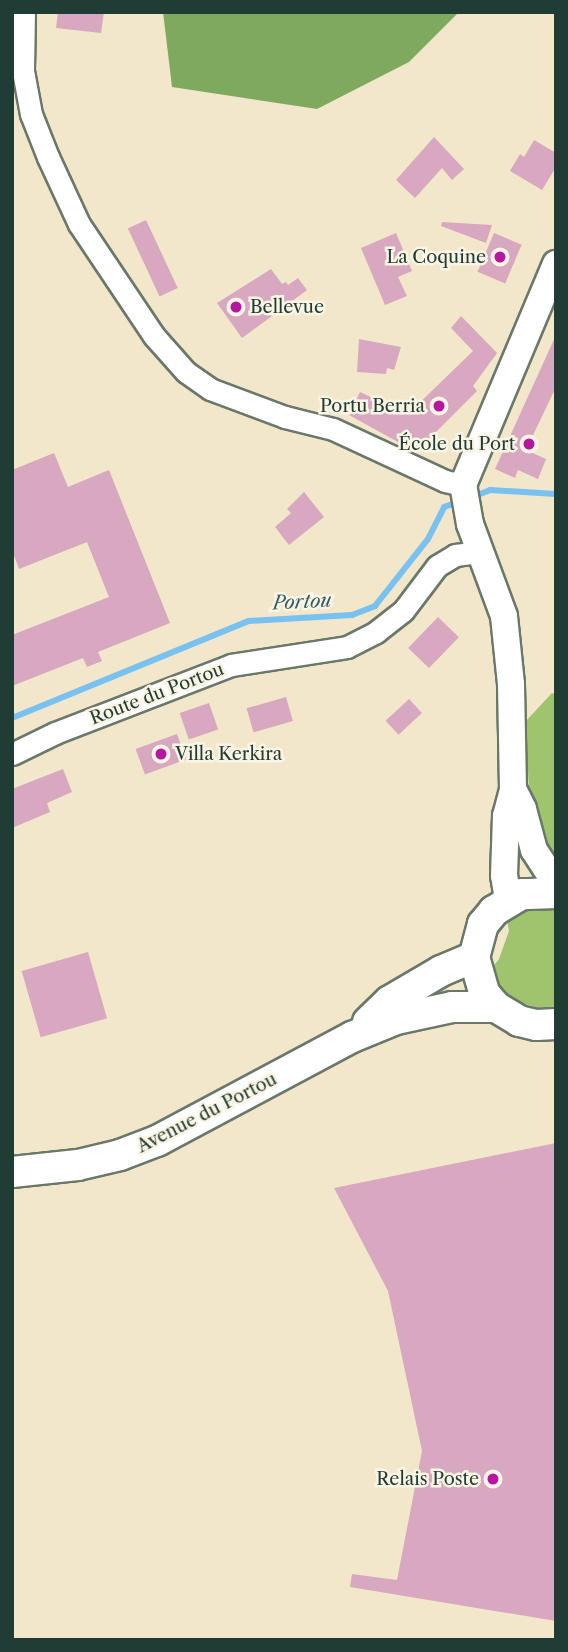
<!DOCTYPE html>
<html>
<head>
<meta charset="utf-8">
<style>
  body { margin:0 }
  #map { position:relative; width:568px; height:1652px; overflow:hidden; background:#f2e7cb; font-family:"Libre Caslon Text",serif }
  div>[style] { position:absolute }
  .green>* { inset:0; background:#a0c36d }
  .forest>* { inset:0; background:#80a960 }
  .stream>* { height:6px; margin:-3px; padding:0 3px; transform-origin:3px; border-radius:3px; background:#78c1f0 }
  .building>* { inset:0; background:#d7a8bf; transform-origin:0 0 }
  .roads { filter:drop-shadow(2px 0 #697869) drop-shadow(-2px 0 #697869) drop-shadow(0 2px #697869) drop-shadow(0 -2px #697869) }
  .minor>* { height:21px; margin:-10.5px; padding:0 10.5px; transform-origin:10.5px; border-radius:10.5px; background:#fff }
  .tertiary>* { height:26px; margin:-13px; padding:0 13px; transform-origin:13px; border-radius:13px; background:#fff }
  .secondary>* { height:30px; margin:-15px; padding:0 15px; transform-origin:15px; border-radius:15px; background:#fff }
  .dots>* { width:19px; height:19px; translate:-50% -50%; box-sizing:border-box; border:4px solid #fcf5e5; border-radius:50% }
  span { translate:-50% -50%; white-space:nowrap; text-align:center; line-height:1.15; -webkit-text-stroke:5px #fcf5e5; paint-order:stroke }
  .poi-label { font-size:18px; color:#1f3d34 }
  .right { translate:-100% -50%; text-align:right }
  .left { translate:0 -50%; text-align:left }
  .street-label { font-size:18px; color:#1f3d34 }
  .water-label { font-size:19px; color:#355e63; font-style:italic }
  .frame { position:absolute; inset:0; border:14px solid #1f3d34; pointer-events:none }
</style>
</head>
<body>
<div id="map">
  <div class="green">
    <div style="clip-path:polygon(552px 693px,556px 695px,556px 858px,547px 848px,529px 789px,525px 722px)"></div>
    <div style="clip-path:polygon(534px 906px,556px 908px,556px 1006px,550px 1008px,537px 1008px,514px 1000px,497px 982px,491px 969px,499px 959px,509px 931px,507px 920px)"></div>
  </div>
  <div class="forest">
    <div style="clip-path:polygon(163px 12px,459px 12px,409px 62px,317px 109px,172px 87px)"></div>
  </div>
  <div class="stream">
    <div style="left:472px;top:497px;width:19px;rotate:-21deg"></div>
    <div style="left:490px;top:490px;width:66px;rotate:3.5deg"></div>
    <div style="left:12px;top:718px;width:256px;rotate:-22.3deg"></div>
    <div style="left:249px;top:621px;width:103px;rotate:-3.3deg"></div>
    <div style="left:352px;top:615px;width:25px;rotate:-21deg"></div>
    <div style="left:375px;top:606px;width:85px;rotate:-51.7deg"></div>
    <div style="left:428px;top:539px;width:36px;rotate:-63deg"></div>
    <div style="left:444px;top:507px;width:15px;rotate:-20deg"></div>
  </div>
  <div class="building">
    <div style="clip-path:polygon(58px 12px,104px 12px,101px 33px,56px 28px)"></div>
    <div style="clip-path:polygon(434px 137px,464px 169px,452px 180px,442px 168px,415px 198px,396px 180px)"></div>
    <div style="clip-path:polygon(534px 140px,556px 153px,556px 167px,542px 190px,510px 171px,520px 154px,524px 157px)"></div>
    <div style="left:146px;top:220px;width:75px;height:20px;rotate:65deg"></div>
    <div style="clip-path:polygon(442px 222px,492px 225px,486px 243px,441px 226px)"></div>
    <div style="clip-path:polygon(396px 233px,412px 271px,398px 277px,407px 296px,385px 305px,361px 248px)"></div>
    <div style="left:494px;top:233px;width:30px;height:42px;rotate:23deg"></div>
    <div style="clip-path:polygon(271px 269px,282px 284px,286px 282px,288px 285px,298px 278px,307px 290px,242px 338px,217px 303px)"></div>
    <div style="clip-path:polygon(461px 316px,497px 353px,473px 386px,477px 391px,416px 452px,349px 415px,360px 392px,408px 414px,473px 351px,451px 328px)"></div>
    <div style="clip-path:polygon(556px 335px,556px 387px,526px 450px,546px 459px,538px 479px,518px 470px,515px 478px,495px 469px)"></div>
    <div style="clip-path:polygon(359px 339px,401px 347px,394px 370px,387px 368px,386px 374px,357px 372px)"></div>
    <div style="clip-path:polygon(54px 453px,68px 487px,109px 470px,170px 623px,98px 652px,102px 661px,87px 667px,83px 658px,12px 686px,12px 635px,109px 597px,87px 542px,19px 569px,12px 550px,12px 470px)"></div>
    <div style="clip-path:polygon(304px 492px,324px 517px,289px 545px,275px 527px,291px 513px,287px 509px)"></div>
    <div style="left:438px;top:617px;width:29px;height:43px;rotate:44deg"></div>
    <div style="left:286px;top:697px;width:25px;height:41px;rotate:74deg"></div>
    <div style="left:409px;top:699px;width:19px;height:32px;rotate:47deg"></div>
    <div style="left:209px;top:703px;width:28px;height:31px;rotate:71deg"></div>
    <div style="left:177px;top:734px;width:27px;height:44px;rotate:70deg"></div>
    <div style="clip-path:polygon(63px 769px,72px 792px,47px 803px,50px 812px,12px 828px,12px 789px)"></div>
    <div style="left:88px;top:952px;width:69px;height:69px;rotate:74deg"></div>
    <div style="clip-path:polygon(556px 1143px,556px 1621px,350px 1587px,352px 1574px,397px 1580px,422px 1451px,388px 1291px,334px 1188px)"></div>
  </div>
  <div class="roads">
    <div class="minor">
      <div style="left:24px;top:12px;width:59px;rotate:91deg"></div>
      <div style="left:23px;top:71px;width:44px;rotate:79.5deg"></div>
      <div style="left:31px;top:114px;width:46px;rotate:68.4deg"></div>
      <div style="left:48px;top:157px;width:74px;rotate:65.2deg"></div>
      <div style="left:79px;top:224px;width:135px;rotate:56.2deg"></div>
      <div style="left:154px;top:336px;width:48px;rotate:48.4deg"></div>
      <div style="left:186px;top:372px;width:29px;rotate:35deg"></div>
      <div style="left:210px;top:389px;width:80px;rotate:20.5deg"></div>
      <div style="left:285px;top:417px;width:49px;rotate:14deg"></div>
      <div style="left:333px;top:429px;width:123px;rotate:24.9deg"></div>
      <div style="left:445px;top:481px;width:18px;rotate:13deg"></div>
      <div style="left:12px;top:754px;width:48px;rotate:-26deg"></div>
      <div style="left:55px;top:733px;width:189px;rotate:-21.1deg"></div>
      <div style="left:231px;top:665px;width:117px;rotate:-8.8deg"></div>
      <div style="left:347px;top:647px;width:33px;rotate:-27deg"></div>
      <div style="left:376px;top:632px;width:34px;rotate:-38deg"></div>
      <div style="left:403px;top:611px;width:56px;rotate:-52.9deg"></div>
      <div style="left:437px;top:566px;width:21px;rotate:-31deg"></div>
      <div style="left:455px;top:555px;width:26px;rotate:-7deg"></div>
    </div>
    <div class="tertiary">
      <div style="left:513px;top:789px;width:22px;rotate:63deg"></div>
      <div style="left:523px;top:809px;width:42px;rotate:75deg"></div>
      <div style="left:534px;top:850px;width:30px;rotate:57deg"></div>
      <div style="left:550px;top:875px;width:17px;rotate:80deg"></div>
      <div style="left:508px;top:900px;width:24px;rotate:-99deg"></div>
      <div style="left:504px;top:876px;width:60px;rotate:-88.1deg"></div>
      <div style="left:506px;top:816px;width:28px;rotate:-75deg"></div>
      <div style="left:513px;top:789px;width:105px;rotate:-91.1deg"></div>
      <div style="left:511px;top:684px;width:68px;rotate:-95.9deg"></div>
      <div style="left:504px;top:616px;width:98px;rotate:-110.3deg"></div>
      <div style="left:470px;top:524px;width:40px;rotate:-100deg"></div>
      <div style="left:463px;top:485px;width:240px;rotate:-67.2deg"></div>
    </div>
    <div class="secondary">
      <div style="left:556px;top:893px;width:34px;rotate:178deg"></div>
      <div style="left:522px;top:894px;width:33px;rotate:149deg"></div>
      <div style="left:494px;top:911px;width:17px;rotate:130deg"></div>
      <div style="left:483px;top:924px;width:34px;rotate:105deg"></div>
      <div style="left:474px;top:957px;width:37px;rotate:74deg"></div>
      <div style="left:484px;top:993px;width:18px;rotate:49deg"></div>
      <div style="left:496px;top:1007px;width:27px;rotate:31deg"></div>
      <div style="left:519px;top:1021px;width:18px;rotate:13deg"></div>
      <div style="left:537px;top:1025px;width:19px;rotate:-3deg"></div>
      <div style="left:368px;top:1022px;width:30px;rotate:-44deg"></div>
      <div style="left:390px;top:1001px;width:59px;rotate:-30.5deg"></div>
      <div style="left:441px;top:971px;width:36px;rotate:-23deg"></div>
      <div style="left:12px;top:1172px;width:66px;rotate:-6.1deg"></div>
      <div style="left:78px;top:1165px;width:43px;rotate:-13.4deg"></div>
      <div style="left:120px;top:1155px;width:40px;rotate:-21deg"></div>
      <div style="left:157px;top:1141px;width:221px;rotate:-28.1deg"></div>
      <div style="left:352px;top:1037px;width:48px;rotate:-22.2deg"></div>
      <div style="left:396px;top:1019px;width:57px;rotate:-12.1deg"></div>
      <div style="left:452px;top:1007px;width:44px"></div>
    </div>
  </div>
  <div class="dots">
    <div style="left:500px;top:257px;background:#b5179e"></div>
    <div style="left:236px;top:307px;background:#b5179e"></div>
    <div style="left:439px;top:406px;background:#b5179e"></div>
    <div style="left:529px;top:444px;background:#b5179e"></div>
    <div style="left:161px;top:754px;background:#b5179e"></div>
    <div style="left:493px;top:1479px;background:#b5179e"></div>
  </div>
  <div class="poi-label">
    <span class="right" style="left:486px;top:257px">La Coquine</span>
    <span class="left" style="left:250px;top:307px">Bellevue</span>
    <span class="right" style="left:425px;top:406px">Portu Berria</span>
    <span class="right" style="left:515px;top:444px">École du Port</span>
    <span class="left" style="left:175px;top:754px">Villa Kerkira</span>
    <span class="right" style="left:479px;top:1479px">Relais Poste</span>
  </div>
  <div class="street-label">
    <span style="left:157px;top:694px;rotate:-21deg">Route du Portou</span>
    <span style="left:207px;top:1113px;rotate:-27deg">Avenue du Portou</span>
  </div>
  <div class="water-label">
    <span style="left:302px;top:602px;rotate:-3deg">Portou</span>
  </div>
  <div class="frame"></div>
</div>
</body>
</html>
